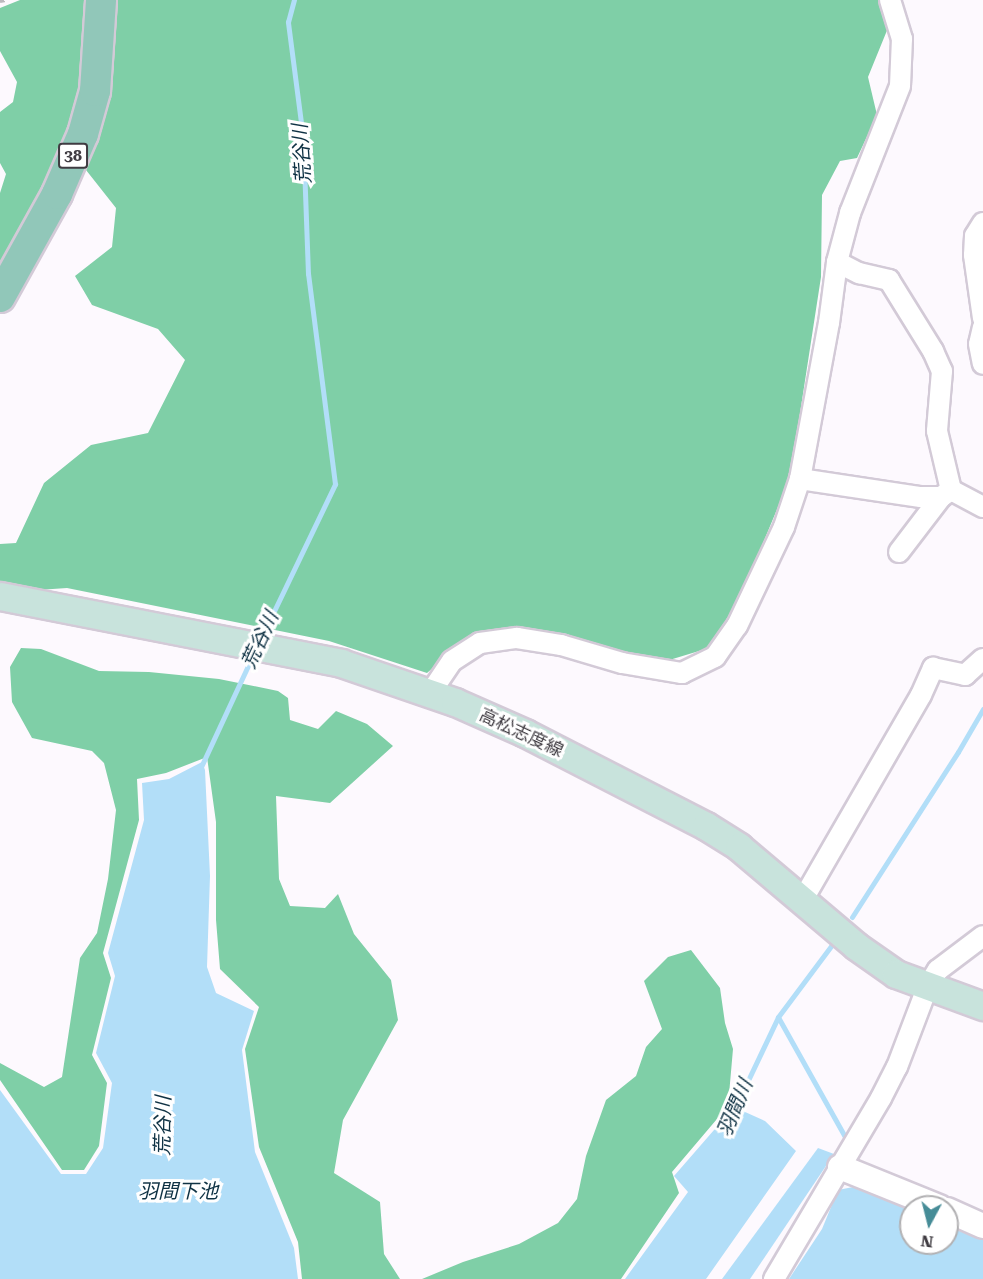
<!DOCTYPE html>
<html>
<head>
<meta charset="utf-8">
<style>
  body { margin:0 }
  #map { position:relative; width:983px; height:1279px; overflow:hidden; background:#fdf9fe; font-family:"Roboto Serif","Noto Sans JP",serif }
  div>[style] { position:absolute }
  .forest>* { inset:0; background:#7fcfa7 }
  .water>* { inset:0; background:#b2def8 }
  .stream>* { height:5px; margin:-2.5px; padding:0 2.5px; transform-origin:2.5px; border-radius:2.5px; background:#b2def8 }
  .path>* { height:3px; margin-top:-1.5px; transform-origin:0; background:repeating-linear-gradient(90deg,#bdb9be 0 4.5px,transparent 0 9px) }
  .roads { filter:drop-shadow(2px 0 #d3cad7) drop-shadow(-2px 0 #d3cad7) drop-shadow(0 2px #d3cad7) drop-shadow(0 -2px #d3cad7) }
  .minor>* { height:20px; margin:-10px; padding:0 10px; transform-origin:10px; border-radius:10px; background:#fff }
  .tertiary>* { height:24px; margin:-12px; padding:0 12px; transform-origin:12px; border-radius:12px; background:#fff }
  .secondary>* { height:27px; margin:-13.5px; padding:0 13.5px; transform-origin:13.5px; border-radius:13.5px; background:#c8e3dc }
  .primary>* { height:30px; margin:-15px; padding:0 15px; transform-origin:15px; border-radius:15px; background:#91c7b9 }
  span { translate:-50% -50%; white-space:nowrap; text-align:center; line-height:1.15; -webkit-text-stroke:6px #fff; paint-order:stroke }
  .shield-label span { padding:2px 4px; background:#fff; border:2px solid; border-radius:4px; -webkit-text-stroke-width:0 }
  .shield-label { font-size:16px; color:#3f3b41; font-weight:700 }
  .street-label { font-size:18px; color:#3f3b41 }
  .water-label { font-size:20px; color:#0f3244; font-style:italic }
  .north { position:absolute; left:899px; top:1195px; width:60px; height:60px; box-sizing:border-box; background:#fff; border:2px solid #b2b1b3; border-radius:50%; rotate:187deg; font-size:16px; font-weight:700; line-height:24px; text-align:center; color:#3f3b41 }
  .north::after { content:''; display:block; margin:auto; width:21px; height:27px; background:#468c97; clip-path:polygon(50% 0,100% 100%,50% 72%,0 100%) }
</style>
</head>
<body>
<div id="map">
  <div class="forest">
    <div style="clip-path:polygon(20px 0,87px 0,83px 71px,71px 129px,45px 184px,0 266px,0 193px,6px 174px,0 163px,0 112px,13px 102px,17px 82px,0 51px,0 8px)"></div>
    <div style="clip-path:polygon(116px 0,878px 0,888px 28px,868px 77px,877px 115px,857px 158px,840px 161px,822px 195px,821px 277px,790px 478px,732px 618px,709px 648px,666px 661px,539px 634px,493px 629px,459px 645px,427px 673px,329px 641px,67px 588px,38px 590px,0 583px,0 544px,16px 543px,44px 483px,91px 445px,148px 433px,185px 360px,158px 329px,92px 305px,75px 276px,112px 247px,116px 208px,86px 170px,110px 85px)"></div>
    <div style="clip-path:polygon(21px 648px,41px 649px,99px 671px,149px 672px,219px 679px,278px 691px,288px 698px,290px 720px,318px 729px,336px 711px,367px 724px,393px 746px,330px 803px,276px 796px,279px 879px,290px 906px,325px 908px,338px 894px,354px 934px,391px 980px,398px 1020px,343px 1120px,334px 1173px,380px 1202px,384px 1254px,400px 1279px,302px 1279px,298px 1242px,259px 1147px,245px 1049px,259px 1007px,220px 969px,216px 920px,216px 822px,207px 757px,166px 773px,137px 779px,139px 820px,103px 953px,111px 978px,92px 1055px,107px 1083px,99px 1146px,84px 1170px,62px 1170px,0 1080px,0 1063px,44px 1087px,62px 1077px,80px 958px,97px 933px,108px 879px,116px 810px,104px 763px,92px 751px,32px 738px,12px 702px,10px 667px)"></div>
    <div style="clip-path:polygon(691px 950px,720px 988px,725px 1023px,733px 1049px,728px 1106px,672px 1172px,679px 1193px,621px 1279px,422px 1279px,463px 1262px,519px 1244px,558px 1223px,577px 1199px,586px 1156px,606px 1100px,636px 1076px,646px 1047px,662px 1029px,644px 981px,668px 957px)"></div>
  </div>
  <div class="water">
    <div style="clip-path:polygon(202px 762px,205px 770px,210px 876px,207px 967px,216px 993px,254px 1011px,242px 1050px,255px 1152px,294px 1248px,298px 1279px,0 1279px,0 1090px,61px 1174px,86px 1174px,103px 1148px,112px 1083px,96px 1053px,115px 976px,108px 953px,144px 820px,142px 783px,169px 779px)"></div>
    <div style="clip-path:polygon(734px 1107px,765px 1121px,796px 1151px,706px 1279px,625px 1279px,688px 1192px,674px 1176px)"></div>
    <div style="clip-path:polygon(818px 1148px,834px 1154px,750px 1279px,722px 1279px)"></div>
    <div style="clip-path:polygon(858px 1186px,911px 1207px,911px 1243px,947px 1243px,947px 1220px,983px 1235px,983px 1279px,789px 1279px,822px 1229px,838px 1190px)"></div>
  </div>
  <div class="stream">
    <div style="left:261px;top:638px;width:171px;rotate:-64.3deg"></div>
    <div style="left:335px;top:484px;width:212px;rotate:-97.3deg"></div>
    <div style="left:308px;top:274px;width:136px;rotate:-92.1deg"></div>
    <div style="left:303px;top:138px;width:117px;rotate:-97.4deg"></div>
    <div style="left:288px;top:22px;width:23px;rotate:-75deg"></div>
    <div style="left:200px;top:769px;width:126px;rotate:-65.1deg"></div>
    <div style="left:852px;top:917px;width:196px;rotate:-57.3deg"></div>
    <div style="left:958px;top:752px;width:50px;rotate:-59.8deg"></div>
    <div style="left:778px;top:1017px;width:145px;rotate:60.8deg"></div>
    <div style="left:732px;top:1114px;width:107px;rotate:-64.6deg"></div>
    <div style="left:778px;top:1017px;width:94px;rotate:-53.3deg"></div>
  </div>
  <div class="path">
    <div style="left:0;top:1px;width:6px;rotate:-9deg"></div>
  </div>
  <div class="roads">
    <div class="minor">
      <div style="left:983px;top:223px;width:15px;rotate:122deg"></div>
      <div style="left:975px;top:236px;width:19px;rotate:93deg"></div>
      <div style="left:974px;top:255px;width:64px;rotate:81.9deg"></div>
      <div style="left:837px;top:262px;width:25px;rotate:27deg"></div>
      <div style="left:859px;top:273px;width:31px;rotate:13deg"></div>
      <div style="left:889px;top:280px;width:84px;rotate:58.2deg"></div>
      <div style="left:933px;top:351px;width:22px;rotate:66deg"></div>
      <div style="left:942px;top:371px;width:60px;rotate:94.8deg"></div>
      <div style="left:937px;top:431px;width:61px;rotate:76.7deg"></div>
      <div style="left:951px;top:490px;width:36px;rotate:28deg"></div>
      <div style="left:983px;top:327px;width:17px;rotate:103deg"></div>
      <div style="left:979px;top:344px;width:20px;rotate:79deg"></div>
      <div style="left:800px;top:479px;width:122px;rotate:8.5deg"></div>
      <div style="left:921px;top:497px;width:20px"></div>
      <div style="left:941px;top:497px;width:12px;rotate:-35deg"></div>
      <div style="left:899px;top:552px;width:69px;rotate:-52.6deg"></div>
      <div style="left:431px;top:692px;width:37px;rotate:-56deg"></div>
      <div style="left:452px;top:661px;width:33px;rotate:-33deg"></div>
      <div style="left:480px;top:643px;width:37px;rotate:-8deg"></div>
      <div style="left:517px;top:638px;width:45px;rotate:9deg"></div>
      <div style="left:561px;top:645px;width:64px;rotate:16.4deg"></div>
      <div style="left:622px;top:663px;width:61px;rotate:9.5deg"></div>
      <div style="left:682px;top:673px;width:37px;rotate:-26deg"></div>
      <div style="left:715px;top:657px;width:38px;rotate:-55deg"></div>
      <div style="left:737px;top:626px;width:110px;rotate:-64.6deg"></div>
      <div style="left:784px;top:527px;width:51px;rotate:-71.6deg"></div>
      <div style="left:800px;top:479px;width:159px;rotate:-79.5deg"></div>
      <div style="left:829px;top:323px;width:62px;rotate:-82.5deg"></div>
      <div style="left:837px;top:262px;width:51px;rotate:-75.1deg"></div>
      <div style="left:850px;top:213px;width:136px;rotate:-68.5deg"></div>
      <div style="left:900px;top:86px;width:47px;rotate:-87.6deg"></div>
      <div style="left:902px;top:39px;width:41px;rotate:-107.1deg"></div>
      <div style="left:802px;top:901px;width:238px;rotate:-60deg"></div>
      <div style="left:921px;top:695px;width:30px;rotate:-66deg"></div>
      <div style="left:933px;top:668px;width:33px;rotate:12deg"></div>
      <div style="left:965px;top:675px;width:24px;rotate:-42deg"></div>
      <div style="left:774px;top:1279px;width:210px;rotate:-59.4deg"></div>
      <div style="left:881px;top:1098px;width:35px;rotate:-63deg"></div>
      <div style="left:897px;top:1067px;width:85px;rotate:-69.2deg"></div>
      <div style="left:927px;top:988px;width:21px;rotate:-59deg"></div>
      <div style="left:938px;top:970px;width:56px;rotate:-37.1deg"></div>
    </div>
    <div class="tertiary">
      <div style="left:840px;top:1167px;width:107px;rotate:22deg"></div>
      <div style="left:947px;top:1210px;width:39px;rotate:24deg"></div>
    </div>
    <div class="secondary">
      <div style="left:0;top:596px;width:348px;rotate:11.1deg"></div>
      <div style="left:341px;top:663px;width:120px;rotate:18.9deg"></div>
      <div style="left:455px;top:702px;width:77px;rotate:23.9deg"></div>
      <div style="left:525px;top:733px;width:203px;rotate:27.2deg"></div>
      <div style="left:706px;top:826px;width:39px;rotate:32deg"></div>
      <div style="left:739px;top:847px;width:153px;rotate:40.2deg"></div>
      <div style="left:856px;top:946px;width:49px;rotate:35deg"></div>
      <div style="left:896px;top:974px;width:93px;rotate:20.2deg"></div>
    </div>
    <div class="primary">
      <div style="left:0;top:297px;width:118px;rotate:-61deg"></div>
      <div style="left:57px;top:194px;width:65px;rotate:-66.6deg"></div>
      <div style="left:83px;top:134px;width:45px;rotate:-74.4deg"></div>
      <div style="left:95px;top:91px;width:91px;rotate:-86.2deg"></div>
    </div>
  </div>
  <div class="shield-label">
    <span style="left:73px;top:156px">38</span>
  </div>
  <div class="street-label">
    <span style="left:521px;top:733px;rotate:25deg">高松志度線</span>
  </div>
  <div class="water-label">
    <span style="left:302px;top:154px;rotate:-94deg">荒谷川</span>
    <span style="left:260px;top:640px;rotate:-65deg">荒谷川</span>
    <span style="left:735px;top:1108px;rotate:-67deg">羽間川</span>
    <span style="left:163px;top:1126px;rotate:-89deg">荒谷川</span>
    <span style="left:178px;top:1191px">羽間下池</span>
  </div>
  <div class="north">N</div>
</div>
</body>
</html>
